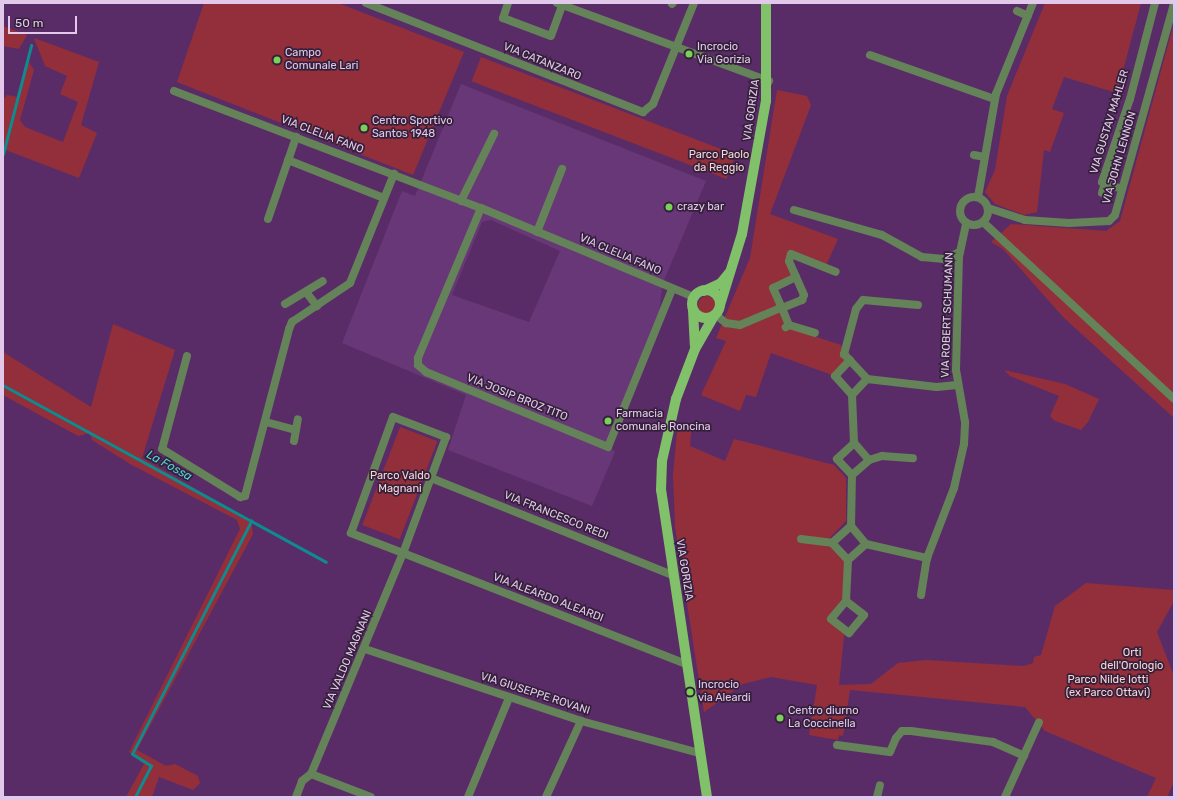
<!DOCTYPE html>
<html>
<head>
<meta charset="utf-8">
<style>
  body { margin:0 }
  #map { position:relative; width:1177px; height:800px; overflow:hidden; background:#5a2c67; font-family:Rubik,sans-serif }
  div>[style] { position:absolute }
  .built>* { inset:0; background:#683777 }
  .green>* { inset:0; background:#932f3a; transform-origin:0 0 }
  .round { border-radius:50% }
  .stream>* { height:2.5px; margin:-1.25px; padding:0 1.25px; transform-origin:1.25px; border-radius:1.25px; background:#0e8b8e }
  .street>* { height:8px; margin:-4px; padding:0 4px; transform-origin:4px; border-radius:4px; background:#648359 }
  .street>.ring { margin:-4px; padding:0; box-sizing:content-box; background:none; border:8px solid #648359; border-radius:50% }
  .primary>* { height:10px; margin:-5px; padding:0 5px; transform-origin:5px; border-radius:5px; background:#80c16a }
  .primary>.ring { margin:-5px; padding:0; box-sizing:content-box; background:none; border:10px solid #80c16a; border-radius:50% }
  .dots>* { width:11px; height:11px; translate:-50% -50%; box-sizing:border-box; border:2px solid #34203a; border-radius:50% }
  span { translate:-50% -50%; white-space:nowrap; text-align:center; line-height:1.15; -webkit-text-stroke:3.5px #34203a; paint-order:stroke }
  .poi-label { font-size:11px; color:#e2c8ea }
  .left { translate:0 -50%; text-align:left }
  .street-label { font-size:11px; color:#e2c8ea }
  .park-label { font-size:11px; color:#f7d5d5 }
  .water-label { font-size:12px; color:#50d5d9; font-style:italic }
  .frame { position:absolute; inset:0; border:4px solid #e2c8ea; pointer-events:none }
  .scale { position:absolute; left:8px; top:16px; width:69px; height:18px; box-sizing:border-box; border:2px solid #e2c8ea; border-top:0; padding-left:5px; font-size:12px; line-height:14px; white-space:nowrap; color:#e2c8ea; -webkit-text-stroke:3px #34203a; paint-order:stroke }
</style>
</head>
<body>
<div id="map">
  <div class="built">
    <div style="clip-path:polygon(evenodd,461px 84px,706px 181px,662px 285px,659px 319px,609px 447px,615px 452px,592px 506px,448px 450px,466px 395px,342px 343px,402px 191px,415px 196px,461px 84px,491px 220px,560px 251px,529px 322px,452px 295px,482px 222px,491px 220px)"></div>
  </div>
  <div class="green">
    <div style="clip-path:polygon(204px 3px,338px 3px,464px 52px,413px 175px,177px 82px)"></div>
    <div style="clip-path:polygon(1045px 3px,1141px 3px,1117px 93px,1064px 77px,1052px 109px,1064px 113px,1050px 152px,1044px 150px,1037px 212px,1024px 215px,995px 204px,985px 192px,995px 170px,1007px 96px)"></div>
    <div style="clip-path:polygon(1174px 23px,1174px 418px,1063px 317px,1003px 249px,991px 242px,1011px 224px,1106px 231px,1120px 221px)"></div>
    <div style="clip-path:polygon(3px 26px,27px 35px,19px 49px,3px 46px)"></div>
    <div style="clip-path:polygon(34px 38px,99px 62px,81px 125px,97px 133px,79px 178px,3px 149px,3px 100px,7px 95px,18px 97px,28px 61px,34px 70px,20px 120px,25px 127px,63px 142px,78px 102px,60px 94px,67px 76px,45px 66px)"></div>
    <div style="left:481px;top:57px;width:273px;height:26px;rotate:21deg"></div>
    <div style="clip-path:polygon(777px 90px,807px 96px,811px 105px,770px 214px,838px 239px,825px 268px,791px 254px,796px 277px,774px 288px,786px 327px,841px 345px,850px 360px,835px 376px,771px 353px,756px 397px,746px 395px,740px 411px,701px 395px,726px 341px,716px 338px,750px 258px)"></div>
    <div class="round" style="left:698px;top:296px;width:18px;height:18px"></div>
    <div style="clip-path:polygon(113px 324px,175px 350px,142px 458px,251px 521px,253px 534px,137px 750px,166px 766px,175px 764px,198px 776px,200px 783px,193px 790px,159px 777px,152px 797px,126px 797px,144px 764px,129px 752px,240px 529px,237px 520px,130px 464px,92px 440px,90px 433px,78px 436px,3px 395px,3px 352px,91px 407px)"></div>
    <div style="clip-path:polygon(1004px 370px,1065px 384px,1099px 399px,1088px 422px,1081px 430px,1055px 421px,1050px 416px,1059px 396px,1010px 376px)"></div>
    <div style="clip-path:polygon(692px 422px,690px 446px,725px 461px,734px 439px,834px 465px,846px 478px,846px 521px,827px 541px,848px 560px,846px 601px,831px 619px,849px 633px,844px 636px,839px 685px,871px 684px,898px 663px,926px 660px,1024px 666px,1033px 663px,1034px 657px,1041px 655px,1055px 606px,1086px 583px,1174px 590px,1174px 601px,1157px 632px,1174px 676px,1174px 782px,1167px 797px,1147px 797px,1156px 778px,1045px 731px,1025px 707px,850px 690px,843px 736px,839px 735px,838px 740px,809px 735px,817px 685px,771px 677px,743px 684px,704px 712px,675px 527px,673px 475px,677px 432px)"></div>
    <div style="left:400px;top:427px;width:40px;height:105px;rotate:21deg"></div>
  </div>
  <div class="stream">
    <div style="left:3px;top:154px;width:112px;rotate:-75.5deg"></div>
    <div style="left:3px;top:385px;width:368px;rotate:28.7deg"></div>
    <div style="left:135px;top:797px;width:35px;rotate:-63deg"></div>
    <div style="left:151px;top:766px;width:22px;rotate:-148deg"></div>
    <div style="left:132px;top:754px;width:262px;rotate:-62.9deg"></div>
  </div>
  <div class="street">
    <div style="left:366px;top:3px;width:298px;rotate:21.5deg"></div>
    <div style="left:643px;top:112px;width:13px;rotate:-39deg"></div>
    <div style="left:653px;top:104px;width:109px;rotate:-67.9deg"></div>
    <div style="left:508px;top:3px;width:16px;rotate:108deg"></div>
    <div style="left:503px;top:18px;width:51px;rotate:20.6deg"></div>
    <div style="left:551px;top:36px;width:35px;rotate:-70deg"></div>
    <div style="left:557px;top:3px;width:226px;rotate:20.2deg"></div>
    <div style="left:672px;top:4px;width:1px;rotate:-45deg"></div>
    <div style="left:1017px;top:11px;width:12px;rotate:24deg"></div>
    <div style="left:870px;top:55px;width:132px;rotate:19.5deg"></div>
    <div style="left:174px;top:91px;width:329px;rotate:20.9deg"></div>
    <div style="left:481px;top:208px;width:231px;rotate:22.7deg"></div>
    <div style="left:974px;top:155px;width:10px;rotate:11deg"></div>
    <div style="left:288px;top:160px;width:103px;rotate:21.6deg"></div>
    <div style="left:1122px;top:189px;width:21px;rotate:-161deg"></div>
    <div style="left:1102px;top:182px;width:88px;rotate:-71.4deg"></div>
    <div style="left:1130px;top:99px;width:99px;rotate:-75.4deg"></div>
    <div style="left:1102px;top:193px;width:10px;rotate:-73deg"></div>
    <div class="ring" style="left:960px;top:197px;width:20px;height:20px"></div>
    <div style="left:978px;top:197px;width:105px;rotate:-80.1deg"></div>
    <div style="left:996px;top:94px;width:98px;rotate:-67.9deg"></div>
    <div style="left:461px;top:201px;width:75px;rotate:-63.8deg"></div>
    <div style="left:481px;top:208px;width:163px;rotate:112.8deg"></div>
    <div style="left:418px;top:358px;width:7px;rotate:90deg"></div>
    <div style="left:418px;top:365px;width:11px;rotate:41deg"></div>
    <div style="left:426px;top:372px;width:197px;rotate:22.4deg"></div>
    <div style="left:608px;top:447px;width:170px;rotate:-67.9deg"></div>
    <div style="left:988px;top:208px;width:39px;rotate:18deg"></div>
    <div style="left:1025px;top:220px;width:44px;rotate:3.9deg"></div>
    <div style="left:1069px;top:223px;width:40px;rotate:-2.9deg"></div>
    <div style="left:1109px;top:221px;width:8px;rotate:-45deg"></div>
    <div style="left:1115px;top:215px;width:220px;rotate:-74.4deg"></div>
    <div style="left:794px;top:210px;width:91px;rotate:15.9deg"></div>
    <div style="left:882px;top:235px;width:46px;rotate:28.8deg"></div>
    <div style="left:922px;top:257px;width:22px;rotate:5deg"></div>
    <div style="left:944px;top:259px;width:17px;rotate:-24deg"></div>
    <div style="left:268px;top:219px;width:87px;rotate:-71.1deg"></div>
    <div style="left:983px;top:222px;width:260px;rotate:42.8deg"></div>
    <div style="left:537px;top:232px;width:68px;rotate:-68.4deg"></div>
    <div style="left:796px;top:277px;width:17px;rotate:-114deg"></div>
    <div style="left:789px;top:261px;width:7px;rotate:-74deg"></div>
    <div style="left:791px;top:254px;width:48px;rotate:21.8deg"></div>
    <div style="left:306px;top:292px;width:18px;rotate:52deg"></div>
    <div style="left:285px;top:304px;width:44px;rotate:-31.2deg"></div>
    <div style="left:918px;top:305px;width:55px;rotate:-174.8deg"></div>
    <div style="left:863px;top:300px;width:11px;rotate:128deg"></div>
    <div style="left:856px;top:309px;width:47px;rotate:104.9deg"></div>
    <div style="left:844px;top:354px;width:34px;rotate:47deg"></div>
    <div style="left:867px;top:379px;width:70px;rotate:6.5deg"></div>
    <div style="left:937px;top:387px;width:20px;rotate:-6deg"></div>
    <div style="left:716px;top:315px;width:13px;rotate:39deg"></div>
    <div style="left:726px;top:323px;width:14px;rotate:8deg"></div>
    <div style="left:740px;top:325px;width:41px;rotate:-22.8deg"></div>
    <div style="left:778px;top:309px;width:4px;rotate:-14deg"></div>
    <div style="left:782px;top:308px;width:22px;rotate:-22deg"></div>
    <div style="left:802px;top:300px;width:5px;rotate:-68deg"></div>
    <div style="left:804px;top:295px;width:20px;rotate:-114deg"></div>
    <div style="left:796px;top:277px;width:25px;rotate:154deg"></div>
    <div style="left:773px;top:288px;width:22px;rotate:66deg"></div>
    <div style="left:782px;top:308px;width:18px;rotate:68deg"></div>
    <div style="left:789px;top:325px;width:4px;rotate:146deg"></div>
    <div style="left:789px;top:325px;width:27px;rotate:17deg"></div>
    <div style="left:187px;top:356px;width:96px;rotate:105deg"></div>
    <div style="left:162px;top:449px;width:92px;rotate:31.6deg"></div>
    <div style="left:240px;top:497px;width:5px;rotate:-11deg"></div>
    <div style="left:245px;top:496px;width:173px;rotate:-75.2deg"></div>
    <div style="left:289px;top:329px;width:8px;rotate:-67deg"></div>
    <div style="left:292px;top:322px;width:70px;rotate:-33.9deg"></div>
    <div style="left:350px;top:283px;width:118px;rotate:-68deg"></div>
    <div style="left:850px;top:360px;width:22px;rotate:133deg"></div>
    <div style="left:835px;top:376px;width:25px;rotate:48deg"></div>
    <div style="left:266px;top:422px;width:31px;rotate:15deg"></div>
    <div style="left:294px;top:441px;width:22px;rotate:-80deg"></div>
    <div style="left:869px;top:460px;width:14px;rotate:-17deg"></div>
    <div style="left:882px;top:456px;width:31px;rotate:4deg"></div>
    <div style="left:852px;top:475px;width:22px;rotate:-133deg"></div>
    <div style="left:837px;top:459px;width:23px;rotate:-43deg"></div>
    <div style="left:431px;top:478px;width:260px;rotate:21.9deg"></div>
    <div style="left:801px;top:539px;width:31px;rotate:7deg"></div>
    <div style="left:866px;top:544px;width:63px;rotate:12.9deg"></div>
    <div style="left:848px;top:560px;width:23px;rotate:-133deg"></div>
    <div style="left:832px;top:543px;width:25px;rotate:-42deg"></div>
    <div style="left:921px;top:595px;width:37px;rotate:-81deg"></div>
    <div style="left:927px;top:558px;width:75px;rotate:-68.9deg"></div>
    <div style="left:954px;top:488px;width:45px;rotate:-77.2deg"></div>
    <div style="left:964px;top:444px;width:22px;rotate:-87deg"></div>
    <div style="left:965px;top:422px;width:53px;rotate:-99.8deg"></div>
    <div style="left:956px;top:370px;width:113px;rotate:-88.5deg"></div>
    <div style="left:959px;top:257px;width:35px;rotate:-78deg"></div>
    <div style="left:846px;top:601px;width:23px;rotate:130deg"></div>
    <div style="left:831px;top:619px;width:23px;rotate:38deg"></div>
    <div style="left:849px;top:633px;width:23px;rotate:-50deg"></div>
    <div style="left:864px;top:615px;width:23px;rotate:-142deg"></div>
    <div style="left:846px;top:601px;width:41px;rotate:-87.2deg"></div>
    <div style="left:848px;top:560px;width:24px;rotate:-42deg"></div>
    <div style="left:866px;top:544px;width:23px;rotate:-130deg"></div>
    <div style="left:851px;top:526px;width:51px;rotate:-88.9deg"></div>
    <div style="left:852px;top:475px;width:23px;rotate:-41deg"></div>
    <div style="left:869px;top:460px;width:23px;rotate:-131deg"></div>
    <div style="left:854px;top:443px;width:48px;rotate:-92.4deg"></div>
    <div style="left:852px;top:395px;width:22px;rotate:-47deg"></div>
    <div style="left:365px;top:649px;width:228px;rotate:18.4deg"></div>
    <div style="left:581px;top:721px;width:123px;rotate:15.1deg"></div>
    <div style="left:837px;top:745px;width:53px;rotate:7.5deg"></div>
    <div style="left:890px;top:752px;width:15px;rotate:-67deg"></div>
    <div style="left:896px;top:738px;width:9px;rotate:-49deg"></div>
    <div style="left:902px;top:731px;width:9px"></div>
    <div style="left:911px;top:731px;width:83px;rotate:7.6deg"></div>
    <div style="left:993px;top:742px;width:34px;rotate:24deg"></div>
    <div style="left:311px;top:774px;width:239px;rotate:-67.4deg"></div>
    <div style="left:403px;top:553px;width:56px;rotate:-159deg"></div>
    <div style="left:351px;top:533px;width:123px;rotate:-70.1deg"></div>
    <div style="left:393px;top:417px;width:57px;rotate:20.7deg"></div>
    <div style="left:446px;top:437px;width:124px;rotate:110.3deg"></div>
    <div style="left:403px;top:553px;width:304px;rotate:21.4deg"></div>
    <div style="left:296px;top:797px;width:17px;rotate:-69deg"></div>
    <div style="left:302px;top:781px;width:11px;rotate:-38deg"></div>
    <div style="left:311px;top:774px;width:64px;rotate:21deg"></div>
    <div style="left:468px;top:797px;width:107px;rotate:-67.5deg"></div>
    <div style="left:546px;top:797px;width:84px;rotate:-65.3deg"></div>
    <div style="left:877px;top:797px;width:12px;rotate:-76deg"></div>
    <div style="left:1005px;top:797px;width:82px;rotate:-65.6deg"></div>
  </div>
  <div class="primary">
    <div class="ring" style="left:692px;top:290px;width:18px;height:18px"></div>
    <div style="left:704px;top:291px;width:19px;rotate:-25deg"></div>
    <div style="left:721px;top:283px;width:13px;rotate:-51deg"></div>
    <div style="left:720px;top:305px;width:74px;rotate:-72.8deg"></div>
    <div style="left:742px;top:234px;width:135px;rotate:-79.8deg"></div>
    <div style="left:766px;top:101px;width:98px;rotate:-90deg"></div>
    <div style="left:693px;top:310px;width:35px;rotate:87deg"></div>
    <div style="left:707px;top:797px;width:310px;rotate:-98.5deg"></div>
    <div style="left:661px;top:490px;width:29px;rotate:-88deg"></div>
    <div style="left:662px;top:461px;width:64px;rotate:-77.3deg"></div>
    <div style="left:676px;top:399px;width:53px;rotate:-69.2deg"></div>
    <div style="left:695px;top:349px;width:38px;rotate:-60deg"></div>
  </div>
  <div class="dots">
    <div style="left:689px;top:54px;background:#79d158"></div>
    <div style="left:277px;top:60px;background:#79d158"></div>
    <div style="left:364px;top:128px;background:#79d158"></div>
    <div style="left:669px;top:207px;background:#79d158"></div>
    <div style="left:608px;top:421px;background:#79d158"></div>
    <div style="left:690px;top:692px;background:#79d158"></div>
    <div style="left:780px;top:718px;background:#79d158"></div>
  </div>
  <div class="poi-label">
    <span class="left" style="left:697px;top:54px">Incrocio<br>Via Gorizia</span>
    <span class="left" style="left:285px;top:60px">Campo<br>Comunale Lari</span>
    <span class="left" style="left:372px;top:128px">Centro Sportivo<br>Santos 1948</span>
    <span class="left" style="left:677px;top:207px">crazy bar</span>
    <span class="left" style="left:616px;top:421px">Farmacia<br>comunale Roncina</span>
    <span class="left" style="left:698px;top:692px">Incrocio<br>via Aleardi</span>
    <span class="left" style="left:788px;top:718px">Centro diurno<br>La Coccinella</span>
  </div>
  <div class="street-label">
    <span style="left:542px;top:62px;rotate:22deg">VIA CATANZARO</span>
    <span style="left:752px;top:110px;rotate:-82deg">VIA GORIZIA</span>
    <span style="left:1110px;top:122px;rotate:-73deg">VIA GUSTAV MAHLER</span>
    <span style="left:322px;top:135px;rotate:21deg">VIA CLELIA FANO</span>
    <span style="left:1120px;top:158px;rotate:-74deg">VIA JOHN LENNON</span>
    <span style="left:620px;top:255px;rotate:23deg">VIA CLELIA FANO</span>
    <span style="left:948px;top:315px;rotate:-88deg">VIA ROBERT SCHUMANN</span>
    <span style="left:517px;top:398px;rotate:22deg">VIA JOSIP BROZ TITO</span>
    <span style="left:556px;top:516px;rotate:22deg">VIA FRANCESCO REDI</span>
    <span style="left:684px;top:570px;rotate:81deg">VIA GORIZIA</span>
    <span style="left:548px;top:598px;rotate:21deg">VIA ALEARDO ALEARDI</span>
    <span style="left:348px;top:660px;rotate:-67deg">VIA VALDO MAGNANI</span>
    <span style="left:535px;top:694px;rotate:18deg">VIA GIUSEPPE ROVANI</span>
  </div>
  <div class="park-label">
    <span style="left:719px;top:162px">Parco Paolo<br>da Reggio</span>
    <span style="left:400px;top:483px">Parco Valdo<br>Magnani</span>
    <span style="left:1132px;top:660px">Orti<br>dell'Orologio</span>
    <span style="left:1108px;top:687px">Parco Nilde Iotti<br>(ex Parco Ottavi)</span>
  </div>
  <div class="water-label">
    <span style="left:169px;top:466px;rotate:29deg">La Fossa</span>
  </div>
  <div class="frame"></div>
  <div class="scale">50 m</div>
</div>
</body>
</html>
